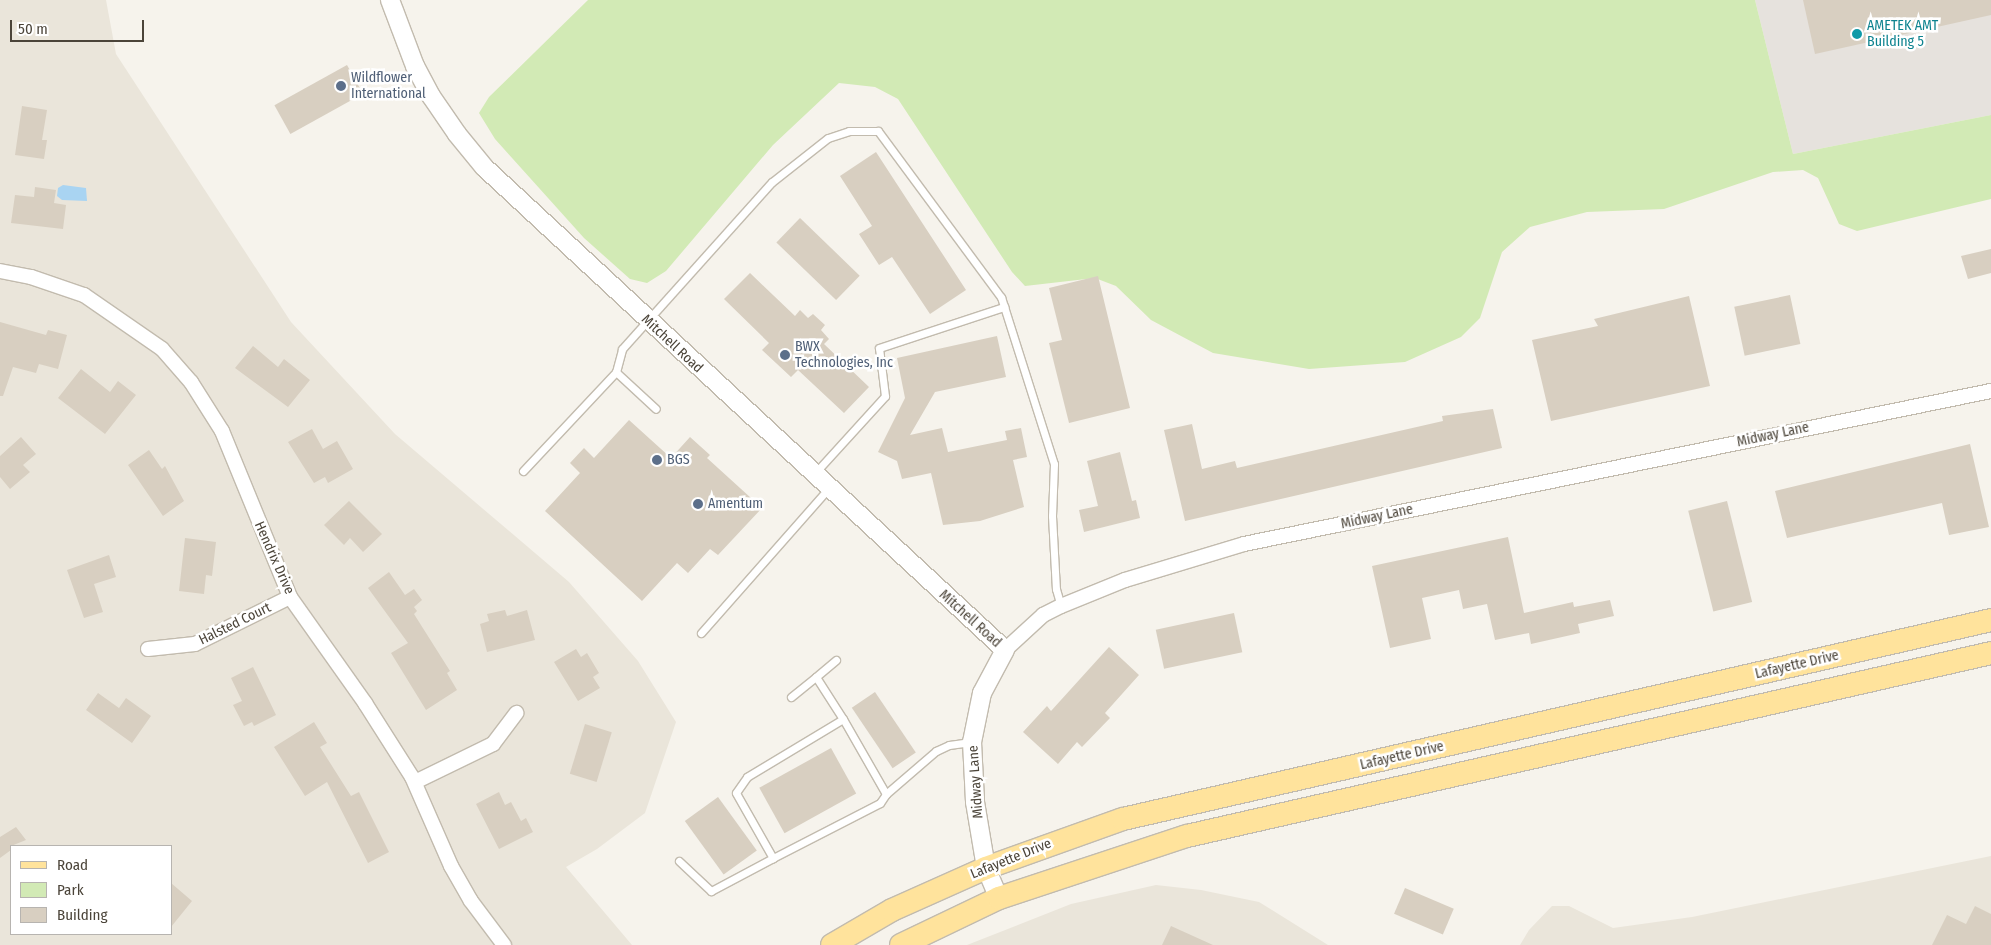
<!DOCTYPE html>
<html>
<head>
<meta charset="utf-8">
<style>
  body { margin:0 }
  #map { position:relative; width:1991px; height:945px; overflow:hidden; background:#f6f3ec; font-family:"Fira Sans Condensed",sans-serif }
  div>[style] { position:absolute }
  .residential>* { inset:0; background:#eae5da }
  .industrial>* { inset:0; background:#e6e2dd }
  .green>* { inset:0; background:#d2eab5 }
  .water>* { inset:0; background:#a9d4f2 }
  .building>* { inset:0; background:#d8cfc1; transform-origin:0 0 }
  .roads { filter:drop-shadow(1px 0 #c2bbae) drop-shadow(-1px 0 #c2bbae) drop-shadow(0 1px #c2bbae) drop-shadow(0 -1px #c2bbae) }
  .service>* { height:7px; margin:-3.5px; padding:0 3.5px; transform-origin:3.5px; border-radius:3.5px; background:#fff }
  .minor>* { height:14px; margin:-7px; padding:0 7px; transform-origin:7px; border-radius:7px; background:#fff }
  .tertiary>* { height:18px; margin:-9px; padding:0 9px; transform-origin:9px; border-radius:9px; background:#fff }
  .primary>* { height:22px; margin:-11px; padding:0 11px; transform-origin:11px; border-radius:11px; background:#ffe39c }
  .dots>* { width:14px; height:14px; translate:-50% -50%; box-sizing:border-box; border:2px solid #fff; border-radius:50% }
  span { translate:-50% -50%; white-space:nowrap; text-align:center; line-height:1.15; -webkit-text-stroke:5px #fff; paint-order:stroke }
  .culture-label { font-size:14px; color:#0d838f }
  .left { translate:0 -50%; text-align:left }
  .service-label { font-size:14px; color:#4e5e75 }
  .street-label { font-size:14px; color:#4b4439 }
  .legend { position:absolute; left:10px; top:845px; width:162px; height:90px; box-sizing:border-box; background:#fff; border:1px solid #b7b4b0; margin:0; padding:6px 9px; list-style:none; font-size:15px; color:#4b4439 }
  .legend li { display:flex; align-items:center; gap:10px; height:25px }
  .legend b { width:25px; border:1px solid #b7b4b0 }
  .scale { position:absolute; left:10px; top:20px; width:134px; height:22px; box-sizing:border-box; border:2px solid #4b4439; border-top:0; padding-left:6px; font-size:15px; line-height:18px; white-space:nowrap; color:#4b4439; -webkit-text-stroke:4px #fff; paint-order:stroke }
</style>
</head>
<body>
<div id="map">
  <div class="residential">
    <div style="clip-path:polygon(evenodd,0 0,106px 0,116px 54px,291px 322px,395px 434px,569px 582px,638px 661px,676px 722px,645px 813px,597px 849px,566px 867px,632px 945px,0 945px,0 0,11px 846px,171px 846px,171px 934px,11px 934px,11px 846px)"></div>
    <div style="clip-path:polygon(1991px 856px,1991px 945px,1520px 945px,1529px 930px,1552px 906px,1569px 906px,1613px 928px,1692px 917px)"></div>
    <div style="clip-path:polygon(1156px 885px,1201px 890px,1259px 902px,1328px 945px,967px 945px,1071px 904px)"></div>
  </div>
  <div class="industrial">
    <div style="clip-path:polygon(1755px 0,1991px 0,1991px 115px,1793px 154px)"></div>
  </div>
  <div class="green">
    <div style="clip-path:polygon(588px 0,1755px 0,1793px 154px,1991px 115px,1991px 199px,1857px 231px,1839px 224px,1818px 178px,1803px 170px,1773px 172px,1664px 209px,1587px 212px,1530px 227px,1502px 252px,1480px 318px,1461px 337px,1405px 362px,1309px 369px,1213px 353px,1151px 320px,1116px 286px,1095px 278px,1025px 286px,1012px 272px,898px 99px,875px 87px,839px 83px,773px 145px,666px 271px,647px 283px,630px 279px,584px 238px,495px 139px,479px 113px,489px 97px)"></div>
  </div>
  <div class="water">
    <div style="clip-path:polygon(63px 185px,86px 188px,87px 201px,62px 200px,57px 196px,58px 188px)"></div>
  </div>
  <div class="building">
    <div style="clip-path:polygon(1803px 0,1991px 0,1991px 15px,1815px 54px)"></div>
    <div style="left:347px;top:65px;width:33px;height:83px;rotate:61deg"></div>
    <div style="clip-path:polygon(22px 106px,47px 110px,42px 140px,47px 140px,44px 159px,15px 155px)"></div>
    <div style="clip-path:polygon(876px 152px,966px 290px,930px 314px,892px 257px,879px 265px,859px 234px,872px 226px,840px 176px)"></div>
    <div style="clip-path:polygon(35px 187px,56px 190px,54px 203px,66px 205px,63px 229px,11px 223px,15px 195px,34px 197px)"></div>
    <div style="left:800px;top:218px;width:83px;height:34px;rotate:44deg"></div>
    <div style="clip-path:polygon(1991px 249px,1991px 273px,1968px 279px,1961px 256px)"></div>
    <div style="clip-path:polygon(750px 273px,795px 316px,800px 310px,808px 318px,813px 314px,825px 325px,821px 330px,829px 339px,824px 344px,869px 387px,844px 413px,798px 370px,791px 377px,762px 350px,769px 343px,724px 299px)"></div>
    <div style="clip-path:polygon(1098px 276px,1130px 408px,1069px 423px,1049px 343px,1062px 340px,1049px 288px)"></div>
    <div style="left:1790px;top:295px;width:50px;height:57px;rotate:78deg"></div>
    <div style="clip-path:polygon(1689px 296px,1710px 386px,1551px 421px,1532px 340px,1598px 326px,1594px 319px)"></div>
    <div style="clip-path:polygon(0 322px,46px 335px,48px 330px,67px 335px,58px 369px,39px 364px,36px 373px,13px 367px,3px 396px,0 396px)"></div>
    <div style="clip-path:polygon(997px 336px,1006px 377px,935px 392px,910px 435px,942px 428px,948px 452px,1007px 440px,1005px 431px,1021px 428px,1027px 457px,1013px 460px,1024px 507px,980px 521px,943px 525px,931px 473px,902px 479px,897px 461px,878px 452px,905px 398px,897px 358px)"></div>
    <div style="clip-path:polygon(253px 346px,278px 367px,284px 359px,310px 380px,288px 407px,235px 368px)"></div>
    <div style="clip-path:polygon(81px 369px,110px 392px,118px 381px,136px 395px,105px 434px,58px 398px)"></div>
    <div style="clip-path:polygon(1493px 409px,1502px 448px,1185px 521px,1164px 430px,1192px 424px,1202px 469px,1235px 461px,1237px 468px,1443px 421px,1442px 416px)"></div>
    <div style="clip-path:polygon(629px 420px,671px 458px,690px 437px,710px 455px,707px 458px,762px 508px,718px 555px,710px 549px,688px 573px,677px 563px,642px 601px,545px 511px,580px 473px,570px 463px,584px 448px,594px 458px)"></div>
    <div style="clip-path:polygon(312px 429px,323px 449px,337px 441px,353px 469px,328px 483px,325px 477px,314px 483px,288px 442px)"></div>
    <div style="clip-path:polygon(21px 437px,36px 454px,23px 465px,30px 472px,10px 489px,0 477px,0 456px)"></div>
    <div style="clip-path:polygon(1970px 444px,1989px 527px,1949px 535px,1942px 503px,1787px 538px,1775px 491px)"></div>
    <div style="clip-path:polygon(149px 450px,162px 469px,165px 466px,184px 501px,163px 516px,128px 465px)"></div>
    <div style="clip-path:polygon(1120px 452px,1132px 501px,1136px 500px,1140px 518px,1084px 532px,1079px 510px,1098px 506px,1087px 461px)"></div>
    <div style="clip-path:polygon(349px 501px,382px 534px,363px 552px,350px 538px,344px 545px,324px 525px)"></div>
    <div style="left:1727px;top:501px;width:104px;height:40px;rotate:76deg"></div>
    <div style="clip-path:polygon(1508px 537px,1524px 613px,1573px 602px,1574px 607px,1610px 600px,1614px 616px,1578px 624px,1580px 633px,1531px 644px,1529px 633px,1495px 640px,1487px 604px,1463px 609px,1459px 590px,1422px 598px,1431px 639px,1390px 648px,1372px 566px)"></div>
    <div style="clip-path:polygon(185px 538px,216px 542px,212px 576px,206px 575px,204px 594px,179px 591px)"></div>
    <div style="clip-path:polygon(109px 555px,116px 577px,94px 584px,103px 612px,84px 618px,67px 570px)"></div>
    <div style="clip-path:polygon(389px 572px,405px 595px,414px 589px,422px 600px,414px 607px,417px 611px,414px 614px,450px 671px,447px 673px,457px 690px,426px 710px,391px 653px,408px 643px,368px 588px)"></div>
    <div style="clip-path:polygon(505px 610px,507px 616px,527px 610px,535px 640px,487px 652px,480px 624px,489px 621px,487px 614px)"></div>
    <div style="left:1234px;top:613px;width:40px;height:80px;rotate:78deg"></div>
    <div style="clip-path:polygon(1109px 647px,1139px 675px,1105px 713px,1110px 718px,1082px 747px,1077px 742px,1058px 764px,1023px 732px,1047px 706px,1051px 711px)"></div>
    <div style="clip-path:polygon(576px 649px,581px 657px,587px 653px,599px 673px,593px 677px,600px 688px,578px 701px,554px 662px)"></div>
    <div style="clip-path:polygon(253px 667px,276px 715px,254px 726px,252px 722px,244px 726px,233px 705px,242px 701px,231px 678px)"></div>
    <div style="left:875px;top:692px;width:73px;height:28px;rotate:56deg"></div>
    <div style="clip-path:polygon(98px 693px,119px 708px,126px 698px,151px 716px,132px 743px,86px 710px)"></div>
    <div style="clip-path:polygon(314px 722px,327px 743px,320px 747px,351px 796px,359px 792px,389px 852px,368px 863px,327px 782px,305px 796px,274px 747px)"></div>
    <div style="left:585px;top:724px;width:28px;height:52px;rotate:17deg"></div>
    <div style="left:831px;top:748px;width:52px;height:82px;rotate:61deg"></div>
    <div style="clip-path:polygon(499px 792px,505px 805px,511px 802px,521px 821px,526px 818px,533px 832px,499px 849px,476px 804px)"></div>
    <div style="left:718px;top:797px;width:66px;height:41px;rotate:54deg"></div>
    <div style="clip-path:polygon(16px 827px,26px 840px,11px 846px,11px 850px,0 858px,0 837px)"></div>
    <div style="clip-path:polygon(171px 883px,192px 901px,171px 927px)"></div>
    <div style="left:1405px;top:888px;width:53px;height:28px;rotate:23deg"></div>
    <div style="clip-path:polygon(1975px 906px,1991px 914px,1991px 945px,1932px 945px,1947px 915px,1966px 924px)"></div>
    <div style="clip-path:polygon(1171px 926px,1213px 945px,1162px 945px)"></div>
  </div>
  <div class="roads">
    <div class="service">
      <div style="left:616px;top:372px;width:54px;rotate:42.8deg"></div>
      <div style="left:523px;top:471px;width:136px;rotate:-46.8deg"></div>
      <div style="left:616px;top:372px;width:24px;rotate:-75deg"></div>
      <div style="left:622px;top:349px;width:224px;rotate:-48.1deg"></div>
      <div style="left:772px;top:182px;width:71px;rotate:-38.2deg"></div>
      <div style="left:828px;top:138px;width:22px;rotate:-18deg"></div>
      <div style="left:849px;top:131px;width:29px"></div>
      <div style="left:878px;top:131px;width:207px;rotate:53.5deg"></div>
      <div style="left:1001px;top:297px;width:175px;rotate:72.4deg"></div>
      <div style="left:1054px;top:464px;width:52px;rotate:92.2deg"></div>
      <div style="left:1052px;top:516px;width:73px;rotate:86.9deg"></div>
      <div style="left:1056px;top:589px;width:18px;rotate:74deg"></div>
      <div style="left:815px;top:473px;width:104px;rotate:-47.7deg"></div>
      <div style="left:885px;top:396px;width:48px;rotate:-97.1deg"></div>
      <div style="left:879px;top:348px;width:132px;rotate:-18.2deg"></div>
      <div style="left:701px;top:633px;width:192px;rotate:-48.6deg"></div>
      <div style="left:836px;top:660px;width:26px;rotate:140deg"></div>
      <div style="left:816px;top:677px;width:50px;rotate:57.3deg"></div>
      <div style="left:791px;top:697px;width:32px;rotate:-39deg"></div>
      <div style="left:886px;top:794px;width:86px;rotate:-119.8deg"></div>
      <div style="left:843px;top:719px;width:112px;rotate:148.9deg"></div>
      <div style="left:747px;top:777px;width:19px;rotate:125deg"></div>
      <div style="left:736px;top:793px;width:75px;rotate:60.4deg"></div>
      <div style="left:773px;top:858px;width:120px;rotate:-27.2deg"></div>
      <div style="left:880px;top:803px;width:11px;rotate:-56deg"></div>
      <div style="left:886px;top:794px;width:66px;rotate:-40.7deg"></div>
      <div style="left:936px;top:751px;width:14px;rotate:-25deg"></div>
      <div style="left:949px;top:745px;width:22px;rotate:-8deg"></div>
      <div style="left:679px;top:861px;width:44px;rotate:43.2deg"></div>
      <div style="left:711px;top:891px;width:70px;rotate:-28deg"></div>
    </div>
    <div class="minor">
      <div style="left:0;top:271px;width:32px;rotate:11deg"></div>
      <div style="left:31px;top:277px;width:56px;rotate:18.8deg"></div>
      <div style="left:84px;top:295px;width:95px;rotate:34.7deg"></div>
      <div style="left:162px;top:349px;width:44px;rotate:48.7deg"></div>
      <div style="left:191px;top:382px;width:58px;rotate:57.7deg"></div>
      <div style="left:222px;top:431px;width:179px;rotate:67.7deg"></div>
      <div style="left:290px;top:597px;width:130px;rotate:54.7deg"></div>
      <div style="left:365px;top:703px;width:88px;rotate:57.6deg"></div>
      <div style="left:412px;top:777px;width:97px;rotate:66.3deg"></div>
      <div style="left:451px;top:866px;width:40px;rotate:60.3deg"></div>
      <div style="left:471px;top:901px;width:55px;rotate:53.1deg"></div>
      <div style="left:148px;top:649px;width:47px;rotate:-6.1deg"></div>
      <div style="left:195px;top:644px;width:106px;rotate:-26.3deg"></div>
      <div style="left:1005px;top:650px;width:52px;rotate:-42.6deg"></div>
      <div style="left:1043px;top:615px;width:20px;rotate:-27deg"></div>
      <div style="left:1061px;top:606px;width:69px;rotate:-22.1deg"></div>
      <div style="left:1125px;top:580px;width:124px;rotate:-16.8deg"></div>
      <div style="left:1244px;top:544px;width:763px;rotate:-11.58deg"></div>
      <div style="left:415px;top:782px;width:87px;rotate:-26deg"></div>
      <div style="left:493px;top:744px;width:39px;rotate:-53deg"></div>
    </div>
    <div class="tertiary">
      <div style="left:390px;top:0;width:71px;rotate:69.3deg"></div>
      <div style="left:415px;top:66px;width:34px;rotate:62deg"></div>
      <div style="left:431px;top:96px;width:46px;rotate:55.6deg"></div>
      <div style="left:457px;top:134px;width:43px;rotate:50.7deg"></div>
      <div style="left:484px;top:167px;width:710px;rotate:42.83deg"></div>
      <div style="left:1005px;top:650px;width:49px;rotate:118.1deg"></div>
      <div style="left:982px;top:693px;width:50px;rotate:101.5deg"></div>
      <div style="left:972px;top:742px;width:60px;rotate:87.1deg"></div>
      <div style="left:975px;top:802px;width:67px;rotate:80.5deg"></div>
      <div style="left:986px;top:868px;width:33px;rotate:67deg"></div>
    </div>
    <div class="primary">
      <div style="left:832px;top:945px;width:69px;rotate:-30.3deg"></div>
      <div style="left:892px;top:910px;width:103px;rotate:-24.1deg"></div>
      <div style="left:986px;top:868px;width:145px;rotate:-19.7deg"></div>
      <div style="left:1123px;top:819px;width:891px;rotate:-12.91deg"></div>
      <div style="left:901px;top:945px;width:109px;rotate:-25.6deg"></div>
      <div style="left:999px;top:898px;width:198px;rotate:-18.3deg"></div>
      <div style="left:1187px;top:836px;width:825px;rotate:-12.82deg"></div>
    </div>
  </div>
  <div class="dots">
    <div style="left:1857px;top:34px;background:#0f9aa8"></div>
    <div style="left:341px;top:86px;background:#5c6f8a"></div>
    <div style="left:785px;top:355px;background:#5c6f8a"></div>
    <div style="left:657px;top:460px;background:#5c6f8a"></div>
    <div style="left:698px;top:504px;background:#5c6f8a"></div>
  </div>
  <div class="culture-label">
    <span class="left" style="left:1867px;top:34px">AMETEK AMT<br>Building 5</span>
  </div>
  <div class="service-label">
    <span class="left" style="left:351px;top:86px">Wildflower<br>International</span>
    <span class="left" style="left:795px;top:355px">BWX<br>Technologies, Inc</span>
    <span class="left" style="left:667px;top:460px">BGS</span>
    <span class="left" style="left:708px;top:504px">Amentum</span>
  </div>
  <div class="street-label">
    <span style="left:672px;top:344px;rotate:43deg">Mitchell Road</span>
    <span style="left:1773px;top:435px;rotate:-12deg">Midway Lane</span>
    <span style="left:1377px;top:517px;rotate:-12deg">Midway Lane</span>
    <span style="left:274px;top:558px;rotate:66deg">Hendrix Drive</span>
    <span style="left:970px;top:619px;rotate:42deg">Mitchell Road</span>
    <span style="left:235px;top:624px;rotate:-26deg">Halsted Court</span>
    <span style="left:1797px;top:665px;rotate:-13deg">Lafayette Drive</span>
    <span style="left:1402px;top:756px;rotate:-13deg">Lafayette Drive</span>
    <span style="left:976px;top:782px;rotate:-94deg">Midway Lane</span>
    <span style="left:1011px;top:859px;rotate:-22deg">Lafayette Drive</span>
  </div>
  <ul class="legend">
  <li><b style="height:6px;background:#ffe39c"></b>Road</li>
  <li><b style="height:14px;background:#d2eab5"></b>Park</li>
  <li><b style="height:14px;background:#d8cfc1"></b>Building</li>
  </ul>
  <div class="scale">50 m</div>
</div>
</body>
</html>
